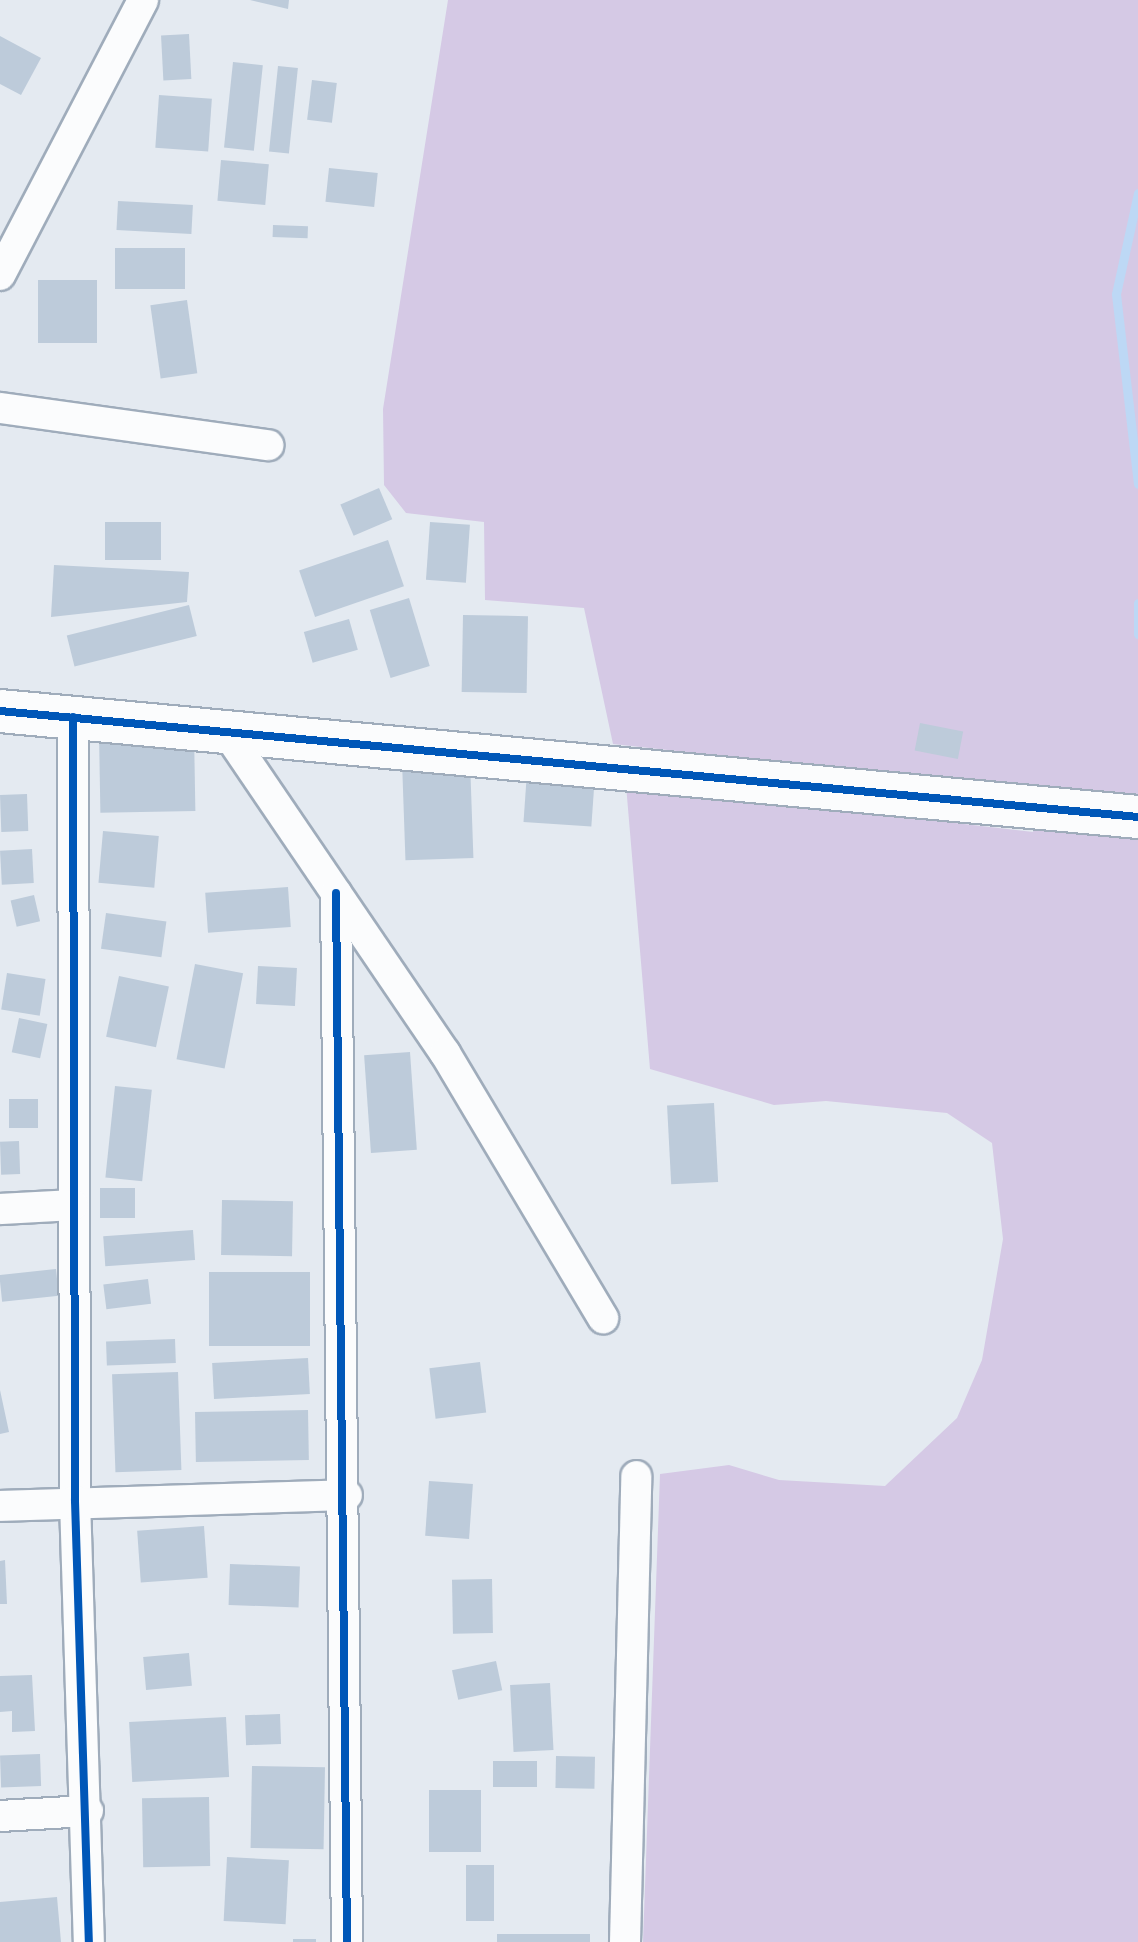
<!DOCTYPE html>
<html>
<head>
<meta charset="utf-8">
<style>
  body { margin:0 }
  #map { position:relative; width:1138px; height:1942px; overflow:hidden; background:#e4eaf1; font-family:Mulish,sans-serif }
  div>[style] { position:absolute }
  .green>* { inset:0; background:#d5c9e5 }
  .stream>* { height:9px; margin:-4.5px; padding:0 4.5px; transform-origin:4.5px; border-radius:4.5px; background:#bdd8f5 }
  .building>* { inset:0; background:#bdcbda; transform-origin:0 0 }
  .roads { filter:drop-shadow(2px 0 #9facbb) drop-shadow(-2px 0 #9facbb) drop-shadow(0 2px #9facbb) drop-shadow(0 -2px #9facbb) }
  .street>* { height:30px; margin:-15px; padding:0 15px; transform-origin:15px; border-radius:15px; background:#fbfcfd }
  .secondary>* { height:42px; margin:-21px; padding:0 21px; transform-origin:21px; border-radius:21px; background:#fbfcfd }
  .cycleway>* { height:8px; margin:-4px; padding:0 4px; transform-origin:4px; border-radius:4px; background:#0057b8 }
  span { translate:-50% -50%; white-space:nowrap; text-align:center; line-height:1.15; -webkit-text-stroke:7px #fff; paint-order:stroke }
</style>
</head>
<body>
<div id="map">
  <div class="green">
    <div style="clip-path:polygon(448px 0,1138px 0,1138px 1942px,643px 1942px,660px 1474px,729px 1465px,779px 1480px,885px 1486px,957px 1418px,982px 1360px,1003px 1239px,992px 1143px,947px 1113px,826px 1101px,774px 1105px,650px 1069px,626px 785px,1033px 832px,1040px 791px,613px 744px,584px 608px,485px 600px,484px 522px,406px 513px,384px 485px,383px 409px)"></div>
  </div>
  <div class="stream">
    <div style="left:1138px;top:193px;width:103px;rotate:102.3deg"></div>
    <div style="left:1116px;top:294px;width:191px;rotate:83.4deg"></div>
    <div style="left:1138px;top:603px;width:31px;rotate:90deg"></div>
  </div>
  <div class="building">
    <div style="clip-path:polygon(250px 0,289px 0,288px 9px)"></div>
    <div style="left:189px;top:34px;width:45px;height:28px;rotate:87deg"></div>
    <div style="clip-path:polygon(0 36px,41px 58px,21px 95px,0 84px)"></div>
    <div style="left:233px;top:62px;width:30px;height:86px;rotate:6deg"></div>
    <div style="left:278px;top:66px;width:20px;height:86px;rotate:6deg"></div>
    <div style="left:312px;top:80px;width:25px;height:40px;rotate:7deg"></div>
    <div style="left:159px;top:95px;width:53px;height:53px;rotate:4deg"></div>
    <div style="left:221px;top:160px;width:48px;height:41px;rotate:5deg"></div>
    <div style="left:329px;top:168px;width:49px;height:34px;rotate:6deg"></div>
    <div style="left:118px;top:201px;width:75px;height:29px;rotate:3deg"></div>
    <div style="left:273px;top:225px;width:35px;height:12px;rotate:2deg"></div>
    <div style="left:185px;top:248px;width:41px;height:70px;rotate:90deg"></div>
    <div style="left:38px;top:280px;width:59px;height:63px"></div>
    <div style="left:187px;top:300px;width:74px;height:37px;rotate:82deg"></div>
    <div style="left:379px;top:488px;width:34px;height:42px;rotate:67deg"></div>
    <div style="left:161px;top:522px;width:38px;height:56px;rotate:90deg"></div>
    <div style="left:430px;top:522px;width:40px;height:58px;rotate:4deg"></div>
    <div style="left:388px;top:540px;width:49px;height:94px;rotate:71deg"></div>
    <div style="clip-path:polygon(54px 565px,189px 572px,187px 602px,51px 617px)"></div>
    <div style="left:409px;top:598px;width:71px;height:41px;rotate:73deg"></div>
    <div style="left:189px;top:605px;width:32px;height:126px;rotate:76deg"></div>
    <div style="left:463px;top:615px;width:65px;height:77px;rotate:1deg"></div>
    <div style="left:349px;top:619px;width:32px;height:47px;rotate:74deg"></div>
    <div style="left:920px;top:723px;width:44px;height:28px;rotate:11deg"></div>
    <div style="left:194px;top:732px;width:79px;height:95px;rotate:89deg"></div>
    <div style="left:470px;top:760px;width:98px;height:68px;rotate:88deg"></div>
    <div style="left:527px;top:772px;width:68px;height:50px;rotate:4deg"></div>
    <div style="left:27px;top:794px;width:37px;height:27px;rotate:88deg"></div>
    <div style="left:103px;top:831px;width:56px;height:52px;rotate:5deg"></div>
    <div style="left:32px;top:849px;width:34px;height:32px;rotate:87deg"></div>
    <div style="left:288px;top:887px;width:40px;height:83px;rotate:86deg"></div>
    <div style="left:34px;top:895px;width:27px;height:24px;rotate:77deg"></div>
    <div style="left:106px;top:913px;width:61px;height:36px;rotate:8deg"></div>
    <div style="left:195px;top:964px;width:49px;height:97px;rotate:11deg"></div>
    <div style="left:258px;top:966px;width:39px;height:38px;rotate:3deg"></div>
    <div style="left:7px;top:973px;width:39px;height:37px;rotate:9deg"></div>
    <div style="left:119px;top:976px;width:51px;height:62px;rotate:12deg"></div>
    <div style="left:19px;top:1018px;width:29px;height:35px;rotate:12deg"></div>
    <div style="left:410px;top:1052px;width:98px;height:46px;rotate:86deg"></div>
    <div style="left:115px;top:1086px;width:37px;height:92px;rotate:6deg"></div>
    <div style="left:9px;top:1099px;width:29px;height:29px"></div>
    <div style="left:714px;top:1103px;width:79px;height:47px;rotate:87deg"></div>
    <div style="left:19px;top:1141px;width:33px;height:19px;rotate:88deg"></div>
    <div style="left:135px;top:1188px;width:30px;height:35px;rotate:90deg"></div>
    <div style="left:222px;top:1200px;width:71px;height:55px;rotate:1deg"></div>
    <div style="left:193px;top:1230px;width:30px;height:90px;rotate:86deg"></div>
    <div style="left:56px;top:1269px;width:27px;height:57px;rotate:84deg"></div>
    <div style="left:310px;top:1272px;width:74px;height:101px;rotate:90deg"></div>
    <div style="left:148px;top:1279px;width:25px;height:45px;rotate:83deg"></div>
    <div style="left:175px;top:1339px;width:24px;height:69px;rotate:88deg"></div>
    <div style="left:308px;top:1358px;width:36px;height:96px;rotate:87deg"></div>
    <div style="left:480px;top:1362px;width:51px;height:51px;rotate:83deg"></div>
    <div style="left:178px;top:1372px;width:98px;height:66px;rotate:88deg"></div>
    <div style="clip-path:polygon(0 1390px,9px 1432px,0 1434px)"></div>
    <div style="left:308px;top:1410px;width:50px;height:113px;rotate:89deg"></div>
    <div style="left:429px;top:1481px;width:44px;height:55px;rotate:4deg"></div>
    <div style="left:204px;top:1526px;width:52px;height:67px;rotate:86deg"></div>
    <div style="clip-path:polygon(5px 1560px,7px 1604px,0 1604px,0 1561px)"></div>
    <div style="left:230px;top:1564px;width:70px;height:41px;rotate:2deg"></div>
    <div style="left:492px;top:1579px;width:54px;height:40px;rotate:89deg"></div>
    <div style="left:189px;top:1653px;width:33px;height:46px;rotate:85deg"></div>
    <div style="left:496px;top:1661px;width:30px;height:45px;rotate:78deg"></div>
    <div style="clip-path:polygon(32px 1675px,35px 1731px,12px 1732px,12px 1711px,0 1712px,0 1676px)"></div>
    <div style="left:550px;top:1683px;width:67px;height:40px;rotate:87deg"></div>
    <div style="left:280px;top:1714px;width:30px;height:35px;rotate:88deg"></div>
    <div style="left:226px;top:1717px;width:60px;height:97px;rotate:87deg"></div>
    <div style="left:40px;top:1754px;width:32px;height:40px;rotate:88deg"></div>
    <div style="left:556px;top:1756px;width:39px;height:32px;rotate:1deg"></div>
    <div style="left:537px;top:1761px;width:26px;height:44px;rotate:90deg"></div>
    <div style="left:252px;top:1766px;width:73px;height:82px;rotate:1deg"></div>
    <div style="left:429px;top:1790px;width:52px;height:62px"></div>
    <div style="left:209px;top:1797px;width:69px;height:67px;rotate:89deg"></div>
    <div style="left:227px;top:1857px;width:62px;height:64px;rotate:3deg"></div>
    <div style="left:466px;top:1865px;width:28px;height:56px"></div>
    <div style="clip-path:polygon(57px 1897px,61px 1942px,0 1942px,0 1902px)"></div>
    <div style="left:497px;top:1934px;width:93px;height:8px"></div>
    <div style="left:293px;top:1939px;width:23px;height:3px"></div>
  </div>
  <div class="roads">
    <div class="street">
      <div style="left:0;top:275px;width:310px;rotate:-62.5deg"></div>
      <div style="left:0;top:408px;width:271px;rotate:7.9deg"></div>
      <div style="left:73px;top:717px;width:784px;rotate:89.85deg"></div>
      <div style="left:75px;top:1501px;width:441px;rotate:88.2deg"></div>
      <div style="left:224px;top:728px;width:393px;rotate:55.8deg"></div>
      <div style="left:445px;top:1053px;width:309px;rotate:59.2deg"></div>
      <div style="left:336px;top:893px;width:1049px;rotate:89.4deg"></div>
      <div style="left:0;top:1209px;width:73px;rotate:-3.1deg"></div>
      <div style="left:0;top:1506px;width:347px;rotate:-1.8deg"></div>
      <div style="left:0;top:1816px;width:88px;rotate:-3.3deg"></div>
      <div style="left:625px;top:1942px;width:466px;rotate:-88.6deg"></div>
    </div>
    <div class="secondary">
      <div style="left:0;top:711px;width:1143px;rotate:5.32deg"></div>
    </div>
  </div>
  <div class="cycleway">
    <div style="left:0;top:711px;width:1143px;rotate:5.32deg"></div>
    <div style="left:73px;top:717px;width:784px;rotate:89.85deg"></div>
    <div style="left:75px;top:1501px;width:441px;rotate:88.2deg"></div>
    <div style="left:336px;top:893px;width:1049px;rotate:89.4deg"></div>
  </div>
</div>
</body>
</html>
